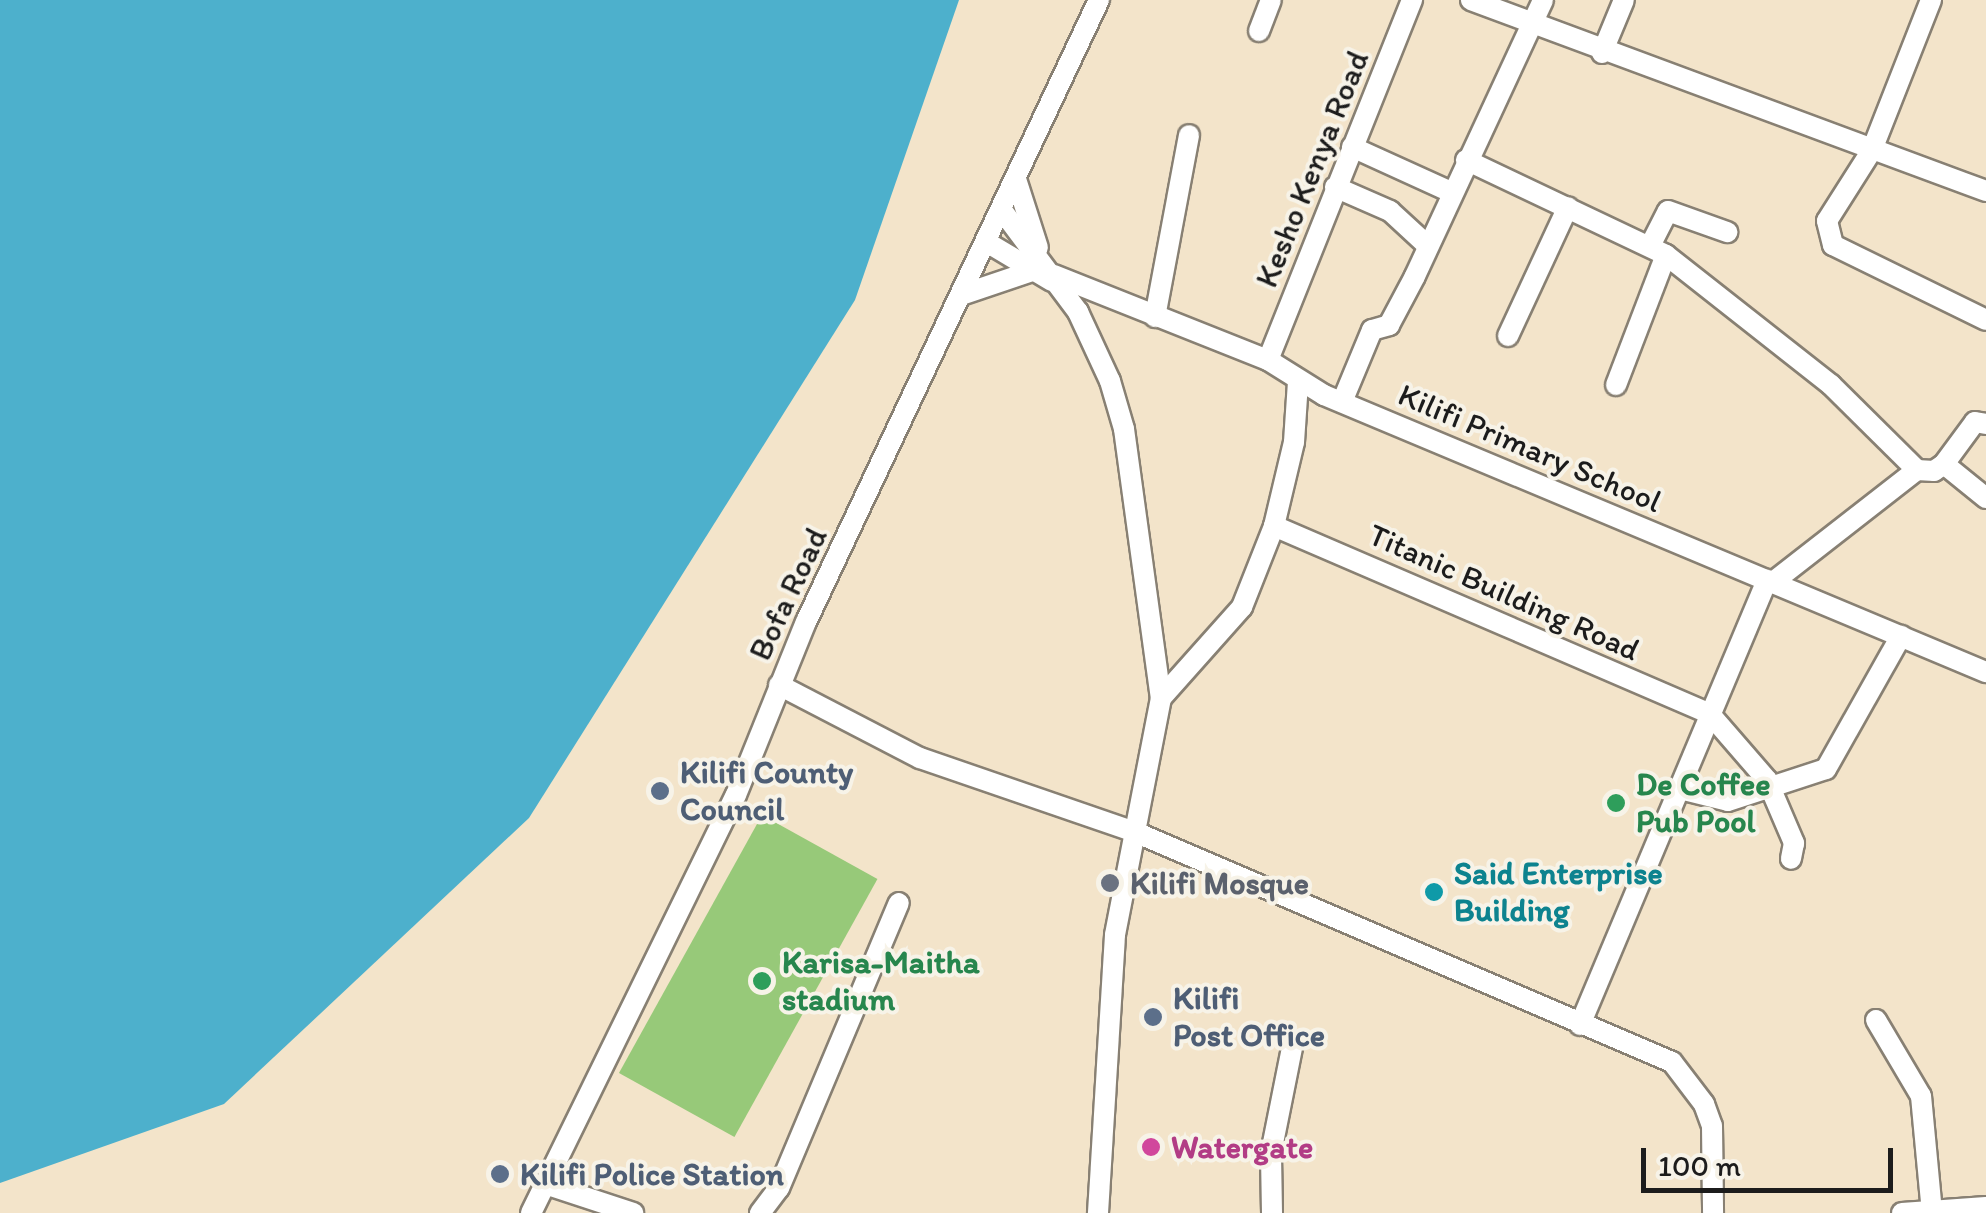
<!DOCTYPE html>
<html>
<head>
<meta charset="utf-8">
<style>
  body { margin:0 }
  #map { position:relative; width:1986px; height:1213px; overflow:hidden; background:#f3e4ca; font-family:Itim,sans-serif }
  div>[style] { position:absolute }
  .green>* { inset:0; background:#97c979; transform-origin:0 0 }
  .water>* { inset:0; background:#4db0cc }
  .roads { filter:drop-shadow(2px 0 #888073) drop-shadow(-2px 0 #888073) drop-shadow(0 2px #888073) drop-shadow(0 -2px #888073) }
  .minor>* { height:20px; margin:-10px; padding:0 10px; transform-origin:10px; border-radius:10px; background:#fff }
  .dots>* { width:28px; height:28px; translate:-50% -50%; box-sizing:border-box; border:5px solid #f7f3e8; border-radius:50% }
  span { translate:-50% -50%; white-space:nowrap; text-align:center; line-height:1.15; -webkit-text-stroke:8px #f7f3e8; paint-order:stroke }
  .street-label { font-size:32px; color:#1c1c1c }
  .service-label { font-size:32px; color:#4e5e75; font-weight:700 }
  .left { translate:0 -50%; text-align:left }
  .leisure-label { font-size:32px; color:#27864d; font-weight:700 }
  .culture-label { font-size:32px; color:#0d838f; font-weight:700 }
  .worship-label { font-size:32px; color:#5b616d; font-weight:700 }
  .hotel-label { font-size:32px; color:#b23c85; font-weight:700 }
  .scale { position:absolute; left:1641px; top:1148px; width:252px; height:45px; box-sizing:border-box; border:5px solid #1c1c1c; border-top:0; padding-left:12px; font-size:30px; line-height:35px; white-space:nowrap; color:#1c1c1c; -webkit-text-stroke:8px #f7f3e8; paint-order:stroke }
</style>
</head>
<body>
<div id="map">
  <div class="green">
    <div style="left:762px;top:815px;width:132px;height:295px;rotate:29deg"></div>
  </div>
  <div class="water">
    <div style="clip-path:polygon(0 0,959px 0,855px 300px,529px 818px,224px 1104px,0 1183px)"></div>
  </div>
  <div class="roads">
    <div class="minor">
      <div style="left:1471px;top:0;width:549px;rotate:20.35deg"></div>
      <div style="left:1931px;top:0;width:161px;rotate:111.5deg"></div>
      <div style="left:1872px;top:150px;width:84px;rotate:122.4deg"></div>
      <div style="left:1827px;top:221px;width:25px;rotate:76deg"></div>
      <div style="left:1833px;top:245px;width:170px;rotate:26.1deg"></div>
      <div style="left:1259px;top:31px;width:33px;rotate:-69deg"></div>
      <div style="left:1602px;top:53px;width:57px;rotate:-67.5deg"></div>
      <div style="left:1352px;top:147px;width:109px;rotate:24.4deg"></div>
      <div style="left:1466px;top:160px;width:221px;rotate:25.4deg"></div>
      <div style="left:1666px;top:255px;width:210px;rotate:38.2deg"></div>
      <div style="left:1831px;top:385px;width:121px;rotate:44.7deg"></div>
      <div style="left:1016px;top:179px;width:72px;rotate:72.3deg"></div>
      <div style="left:1335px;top:187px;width:60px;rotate:23.6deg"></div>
      <div style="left:1390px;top:211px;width:50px;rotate:42.6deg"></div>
      <div style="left:1004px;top:213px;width:124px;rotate:53.2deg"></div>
      <div style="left:1078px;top:312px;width:76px;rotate:65.1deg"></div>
      <div style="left:1110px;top:381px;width:50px;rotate:73.7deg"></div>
      <div style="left:1124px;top:429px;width:272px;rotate:82.2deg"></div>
      <div style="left:1161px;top:698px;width:241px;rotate:101deg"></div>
      <div style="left:1115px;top:935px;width:279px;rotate:93.5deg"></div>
      <div style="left:988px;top:243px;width:74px;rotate:30.7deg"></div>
      <div style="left:1650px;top:246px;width:39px;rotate:-63deg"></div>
      <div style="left:1668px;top:211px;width:63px;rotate:19.6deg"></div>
      <div style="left:1054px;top:275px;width:230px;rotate:21.7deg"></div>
      <div style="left:1268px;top:360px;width:66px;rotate:32deg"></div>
      <div style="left:1324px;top:395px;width:718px;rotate:22.71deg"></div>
      <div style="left:964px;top:294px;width:75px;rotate:-18.7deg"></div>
      <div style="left:1155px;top:317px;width:185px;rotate:-79.4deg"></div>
      <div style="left:1508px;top:336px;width:142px;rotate:-65.1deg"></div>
      <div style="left:1268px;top:360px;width:388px;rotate:-68.2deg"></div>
      <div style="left:1616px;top:385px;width:139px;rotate:-69deg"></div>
      <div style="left:1342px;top:402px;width:78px;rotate:-67.4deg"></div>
      <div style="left:1372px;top:330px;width:18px;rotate:-16deg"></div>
      <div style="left:1389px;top:325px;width:55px;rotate:-62deg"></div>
      <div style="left:1415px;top:276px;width:304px;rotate:-65.1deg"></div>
      <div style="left:1944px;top:464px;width:54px;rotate:39deg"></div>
      <div style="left:1274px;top:526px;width:473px;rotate:23.3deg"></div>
      <div style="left:1709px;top:713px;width:89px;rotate:49.1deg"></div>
      <div style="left:1767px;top:780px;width:69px;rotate:66.8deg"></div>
      <div style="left:1794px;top:843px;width:16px;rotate:101deg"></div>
      <div style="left:1773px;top:582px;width:182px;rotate:-37.9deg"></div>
      <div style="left:1917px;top:470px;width:17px;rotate:3deg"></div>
      <div style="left:1934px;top:471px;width:12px;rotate:-35deg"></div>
      <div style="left:1944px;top:464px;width:52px;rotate:-53.6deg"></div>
      <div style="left:1975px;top:422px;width:11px;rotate:10deg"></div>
      <div style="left:779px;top:685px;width:159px;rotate:27.4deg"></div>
      <div style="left:920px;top:758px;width:227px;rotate:19deg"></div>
      <div style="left:1135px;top:832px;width:584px;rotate:23.19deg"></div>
      <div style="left:1672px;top:1062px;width:53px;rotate:52.7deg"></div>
      <div style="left:1704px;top:1104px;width:23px;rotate:70deg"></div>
      <div style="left:1712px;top:1126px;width:87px;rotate:89.3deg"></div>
      <div style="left:1161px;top:698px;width:122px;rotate:-48.3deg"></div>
      <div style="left:1242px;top:607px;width:87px;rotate:-68.4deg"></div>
      <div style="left:1274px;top:526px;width:86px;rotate:-76.6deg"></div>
      <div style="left:1294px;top:442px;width:61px;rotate:-86.2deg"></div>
      <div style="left:1680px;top:789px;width:49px;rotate:14deg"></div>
      <div style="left:1728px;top:801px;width:103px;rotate:-18.1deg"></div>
      <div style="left:1826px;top:769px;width:153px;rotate:-60.6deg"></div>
      <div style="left:1876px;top:1020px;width:88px;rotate:59.4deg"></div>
      <div style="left:1921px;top:1096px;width:118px;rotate:84.6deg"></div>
      <div style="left:1580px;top:1025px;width:483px;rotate:-67.2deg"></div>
      <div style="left:545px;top:1184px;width:93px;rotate:18.2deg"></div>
      <div style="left:531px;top:1213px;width:466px;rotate:-63.9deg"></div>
      <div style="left:736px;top:795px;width:187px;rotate:-68deg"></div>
      <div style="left:806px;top:622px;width:688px;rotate:-64.78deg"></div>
      <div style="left:760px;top:1213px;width:31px;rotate:-53deg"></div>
      <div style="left:779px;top:1188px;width:309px;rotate:-67.2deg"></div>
      <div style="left:1272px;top:1213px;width:60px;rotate:-91deg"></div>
      <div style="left:1271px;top:1153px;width:112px;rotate:-78.7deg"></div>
      <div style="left:1902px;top:1213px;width:84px;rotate:-4.1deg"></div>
    </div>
  </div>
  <div class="dots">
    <div style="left:660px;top:791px;background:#5c6f8a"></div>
    <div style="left:1616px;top:803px;background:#2e9e5b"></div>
    <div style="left:1110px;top:883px;background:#6b7280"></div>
    <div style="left:1434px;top:892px;background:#0f9aa8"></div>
    <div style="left:762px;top:981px;background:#2e9e5b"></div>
    <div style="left:1153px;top:1017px;background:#5c6f8a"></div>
    <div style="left:1151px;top:1147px;background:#d1479c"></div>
    <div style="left:500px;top:1174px;background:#5c6f8a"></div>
  </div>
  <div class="street-label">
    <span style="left:1312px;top:169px;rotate:-68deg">Kesho Kenya Road</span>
    <span style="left:1530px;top:448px;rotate:23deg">Kilifi Primary School</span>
    <span style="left:1504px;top:592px;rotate:24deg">Titanic Building Road</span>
    <span style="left:788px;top:594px;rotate:-65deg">Bofa Road</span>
  </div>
  <div class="service-label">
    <span class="left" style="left:680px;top:791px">Kilifi County<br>Council</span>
    <span class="left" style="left:1173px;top:1017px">Kilifi<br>Post Office</span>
    <span class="left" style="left:520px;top:1174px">Kilifi Police Station</span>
  </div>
  <div class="leisure-label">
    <span class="left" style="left:1636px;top:803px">De Coffee<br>Pub Pool</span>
    <span class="left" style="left:782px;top:981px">Karisa-Maitha<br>stadium</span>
  </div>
  <div class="culture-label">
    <span class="left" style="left:1454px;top:892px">Said Enterprise<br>Building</span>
  </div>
  <div class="worship-label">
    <span class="left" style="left:1130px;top:883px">Kilifi Mosque</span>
  </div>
  <div class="hotel-label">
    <span class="left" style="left:1171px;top:1147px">Watergate</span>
  </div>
  <div class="scale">100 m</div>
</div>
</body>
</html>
